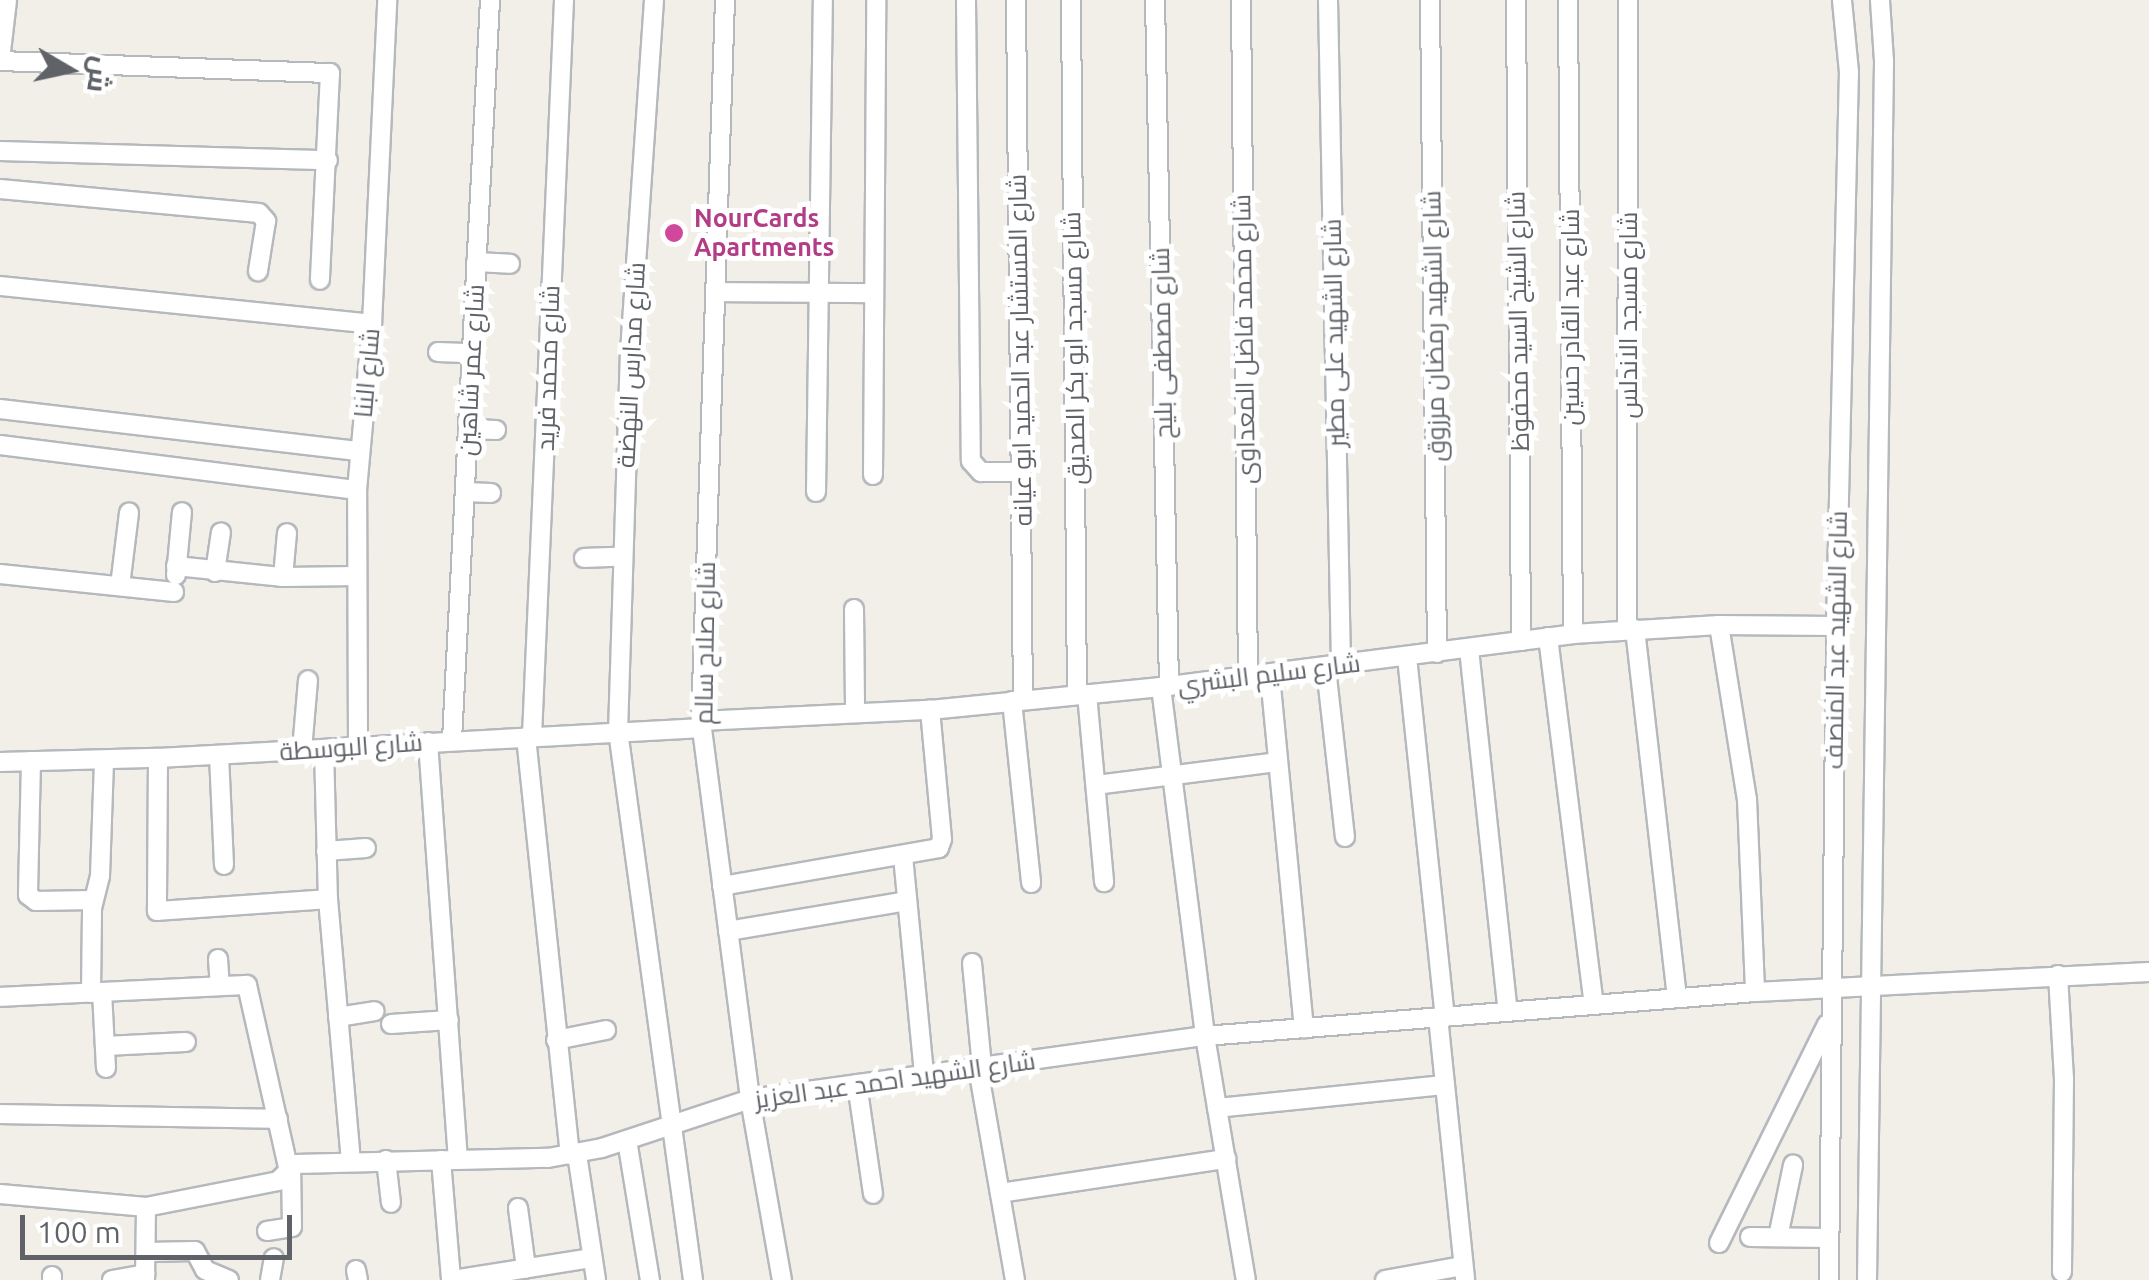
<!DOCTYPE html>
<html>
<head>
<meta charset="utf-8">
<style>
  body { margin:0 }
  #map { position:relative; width:2149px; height:1280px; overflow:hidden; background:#f1efe8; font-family:Ubuntu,Cairo,sans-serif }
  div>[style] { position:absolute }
  .roads { filter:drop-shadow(2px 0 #b5b8bc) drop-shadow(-2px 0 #b5b8bc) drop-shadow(0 2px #b5b8bc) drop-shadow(0 -2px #b5b8bc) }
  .minor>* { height:18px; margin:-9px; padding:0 9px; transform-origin:9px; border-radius:9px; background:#fff }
  .dots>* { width:28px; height:28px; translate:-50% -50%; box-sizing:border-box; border:5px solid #fff; border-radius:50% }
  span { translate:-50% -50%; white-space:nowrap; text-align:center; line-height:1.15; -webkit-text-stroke:10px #fff; paint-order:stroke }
  .hotel-label { font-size:25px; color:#b23c85; font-weight:700 }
  .left { translate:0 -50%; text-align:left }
  .street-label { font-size:25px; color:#5f6368 }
  .north { position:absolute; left:20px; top:20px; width:100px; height:100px; -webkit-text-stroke:8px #fff; paint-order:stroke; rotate:99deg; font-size:28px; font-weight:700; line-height:40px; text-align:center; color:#5f6368 }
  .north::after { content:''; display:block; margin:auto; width:35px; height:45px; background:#5f6368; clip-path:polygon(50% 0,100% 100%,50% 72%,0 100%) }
  .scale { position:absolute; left:20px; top:1215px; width:272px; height:45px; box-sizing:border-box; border:5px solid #5f6368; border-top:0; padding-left:12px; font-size:30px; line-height:35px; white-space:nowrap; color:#5f6368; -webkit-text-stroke:8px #fff; paint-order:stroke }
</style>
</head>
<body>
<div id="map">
  <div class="roads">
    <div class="minor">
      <div style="left:654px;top:0;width:352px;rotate:93.9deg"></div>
      <div style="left:630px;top:351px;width:380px;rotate:91.8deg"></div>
      <div style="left:618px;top:731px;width:554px;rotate:82.22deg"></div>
      <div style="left:725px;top:0;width:721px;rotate:91.91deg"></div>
      <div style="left:701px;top:721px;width:381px;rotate:82.6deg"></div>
      <div style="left:750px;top:1099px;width:184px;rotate:80deg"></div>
      <div style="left:966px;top:0;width:461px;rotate:89.4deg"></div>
      <div style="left:971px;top:461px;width:15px;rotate:48deg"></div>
      <div style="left:981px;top:472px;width:40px"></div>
      <div style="left:1016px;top:0;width:700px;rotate:89.43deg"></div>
      <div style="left:1071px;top:0;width:695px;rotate:89.51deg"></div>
      <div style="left:1155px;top:0;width:686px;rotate:88.83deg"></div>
      <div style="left:1241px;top:0;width:678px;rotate:89.41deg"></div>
      <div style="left:1328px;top:0;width:666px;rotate:88.88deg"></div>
      <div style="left:1430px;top:0;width:653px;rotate:89.39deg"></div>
      <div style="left:1516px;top:0;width:641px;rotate:89.55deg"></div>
      <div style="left:1568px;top:0;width:634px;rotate:89.55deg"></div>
      <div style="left:0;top:60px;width:60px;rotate:-83.3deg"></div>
      <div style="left:0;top:61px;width:330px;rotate:2.1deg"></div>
      <div style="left:330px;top:73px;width:207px;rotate:92.8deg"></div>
      <div style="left:0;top:151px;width:328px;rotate:1.6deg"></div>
      <div style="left:0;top:189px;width:260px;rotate:5.3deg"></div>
      <div style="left:259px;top:213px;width:11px;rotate:49deg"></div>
      <div style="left:266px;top:221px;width:51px;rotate:99.1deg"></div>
      <div style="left:476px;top:262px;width:34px;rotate:3deg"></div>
      <div style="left:0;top:286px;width:374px;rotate:5.8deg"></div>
      <div style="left:715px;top:292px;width:159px;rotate:0.4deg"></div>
      <div style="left:438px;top:352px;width:34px;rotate:2deg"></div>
      <div style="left:0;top:409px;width:362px;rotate:6.7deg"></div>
      <div style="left:468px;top:429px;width:28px;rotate:2deg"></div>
      <div style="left:0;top:445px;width:360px;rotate:7.2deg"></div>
      <div style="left:873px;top:475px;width:475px;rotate:-89.6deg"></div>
      <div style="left:465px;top:492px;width:26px;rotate:2deg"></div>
      <div style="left:816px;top:492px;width:492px;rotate:-89.2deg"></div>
      <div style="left:584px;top:558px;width:38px;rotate:-2deg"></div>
      <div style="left:176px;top:566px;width:108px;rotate:5.9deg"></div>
      <div style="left:283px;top:577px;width:74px;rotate:-0.8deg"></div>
      <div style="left:215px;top:572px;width:40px;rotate:-81.5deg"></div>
      <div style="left:0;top:574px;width:175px;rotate:5.9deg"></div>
      <div style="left:176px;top:575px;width:63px;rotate:-84.6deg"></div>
      <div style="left:283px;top:577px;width:44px;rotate:-84.8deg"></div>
      <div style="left:120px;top:586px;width:74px;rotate:-83deg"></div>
      <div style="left:854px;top:609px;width:104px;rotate:89.4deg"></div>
      <div style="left:1719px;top:625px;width:176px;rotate:80.9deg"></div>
      <div style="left:1747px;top:799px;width:193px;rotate:87.6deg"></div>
      <div style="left:1635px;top:629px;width:371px;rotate:83.5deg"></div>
      <div style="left:1627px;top:630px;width:630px;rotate:-89.91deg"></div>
      <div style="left:1548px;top:637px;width:370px;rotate:82.9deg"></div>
      <div style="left:1469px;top:649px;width:364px;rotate:83.9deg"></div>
      <div style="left:1407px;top:657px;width:361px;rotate:84deg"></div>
      <div style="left:1326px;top:668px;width:170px;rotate:83.6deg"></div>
      <div style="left:1270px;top:676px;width:354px;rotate:84.5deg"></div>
      <div style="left:1161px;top:687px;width:352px;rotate:82.8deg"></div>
      <div style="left:1205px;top:1036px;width:247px;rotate:80.5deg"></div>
      <div style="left:1087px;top:694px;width:189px;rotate:84.8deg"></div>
      <div style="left:1012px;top:701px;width:183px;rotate:84deg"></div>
      <div style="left:701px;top:721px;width:229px;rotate:-2.8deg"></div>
      <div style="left:930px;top:710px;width:232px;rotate:-5.7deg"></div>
      <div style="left:1161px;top:687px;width:415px;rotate:-7.3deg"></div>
      <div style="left:1573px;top:634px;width:146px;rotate:-3.5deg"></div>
      <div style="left:1719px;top:625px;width:117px;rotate:0.5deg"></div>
      <div style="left:532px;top:736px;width:737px;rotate:-87.51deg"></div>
      <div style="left:526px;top:737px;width:420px;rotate:84deg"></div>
      <div style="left:452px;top:740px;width:741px;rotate:-87.06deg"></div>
      <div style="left:428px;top:742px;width:418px;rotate:85.9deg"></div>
      <div style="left:358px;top:746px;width:256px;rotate:-90.2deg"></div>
      <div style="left:357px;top:490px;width:167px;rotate:-84.8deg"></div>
      <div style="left:372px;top:324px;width:324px;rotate:-87.3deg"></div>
      <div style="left:324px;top:749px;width:150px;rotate:88.5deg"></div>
      <div style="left:328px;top:899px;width:263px;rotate:85deg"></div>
      <div style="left:302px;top:750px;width:70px;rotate:-85.1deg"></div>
      <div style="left:219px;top:755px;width:110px;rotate:87.4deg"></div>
      <div style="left:158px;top:758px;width:153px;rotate:90.4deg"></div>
      <div style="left:157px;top:911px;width:171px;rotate:-4deg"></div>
      <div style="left:31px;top:761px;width:134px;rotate:91.3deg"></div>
      <div style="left:28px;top:895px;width:10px;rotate:37deg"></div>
      <div style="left:36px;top:901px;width:57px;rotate:-1deg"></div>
      <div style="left:0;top:762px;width:158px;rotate:-1.5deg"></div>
      <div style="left:158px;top:758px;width:545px;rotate:-3.16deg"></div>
      <div style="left:1096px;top:785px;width:183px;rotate:-7.2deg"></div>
      <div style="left:326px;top:851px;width:40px;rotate:-4.3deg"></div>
      <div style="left:903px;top:856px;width:220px;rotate:84.5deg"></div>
      <div style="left:722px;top:886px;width:220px;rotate:-9.9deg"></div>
      <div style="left:939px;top:848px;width:9px;rotate:-72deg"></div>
      <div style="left:942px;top:839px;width:130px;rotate:-95.3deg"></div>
      <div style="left:728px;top:931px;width:181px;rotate:-9.5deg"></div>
      <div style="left:218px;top:959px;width:27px;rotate:86deg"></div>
      <div style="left:972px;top:963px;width:104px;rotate:84.5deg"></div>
      <div style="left:2058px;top:975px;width:104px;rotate:86.7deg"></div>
      <div style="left:2064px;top:1079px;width:193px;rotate:90.6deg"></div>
      <div style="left:102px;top:992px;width:76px;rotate:87deg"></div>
      <div style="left:91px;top:993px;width:85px;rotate:-89.3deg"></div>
      <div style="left:92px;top:908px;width:33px;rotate:-76deg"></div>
      <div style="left:100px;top:876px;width:116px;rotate:-88deg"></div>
      <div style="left:0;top:997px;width:247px;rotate:-2.8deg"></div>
      <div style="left:247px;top:985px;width:187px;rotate:77.3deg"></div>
      <div style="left:338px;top:1017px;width:37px;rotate:-9deg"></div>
      <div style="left:1438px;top:1017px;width:264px;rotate:84.1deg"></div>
      <div style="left:391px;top:1024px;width:58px;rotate:-3.9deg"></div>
      <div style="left:556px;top:1040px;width:51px;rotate:-11.3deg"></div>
      <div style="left:105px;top:1046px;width:81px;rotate:-2.8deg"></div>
      <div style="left:978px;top:1068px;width:215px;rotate:80.1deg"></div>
      <div style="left:857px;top:1084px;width:111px;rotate:81.7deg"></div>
      <div style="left:1217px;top:1108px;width:229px;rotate:-5.8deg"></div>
      <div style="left:0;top:1114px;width:278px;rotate:1deg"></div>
      <div style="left:627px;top:1140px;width:142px;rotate:80.7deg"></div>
      <div style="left:577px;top:1154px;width:127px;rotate:81.4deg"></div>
      <div style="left:386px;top:1160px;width:43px;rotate:83.4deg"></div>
      <div style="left:441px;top:1160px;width:120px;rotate:85.2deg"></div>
      <div style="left:1000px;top:1193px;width:229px;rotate:-8.6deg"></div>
      <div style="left:0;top:1194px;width:147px;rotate:5.1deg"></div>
      <div style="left:146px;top:1207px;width:135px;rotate:-11.1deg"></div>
      <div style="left:278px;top:1181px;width:24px;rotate:-45deg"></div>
      <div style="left:295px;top:1164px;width:253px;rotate:-1.4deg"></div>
      <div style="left:548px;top:1158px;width:55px;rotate:-10.5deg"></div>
      <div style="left:602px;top:1148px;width:156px;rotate:-18.3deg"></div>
      <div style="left:750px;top:1099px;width:459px;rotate:-7.9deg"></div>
      <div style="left:1205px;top:1036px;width:552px;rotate:-4.57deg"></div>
      <div style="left:1755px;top:992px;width:395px;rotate:-2.9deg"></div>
      <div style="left:518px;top:1208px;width:61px;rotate:82.4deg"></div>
      <div style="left:267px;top:1231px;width:25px;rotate:-9deg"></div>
      <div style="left:292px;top:1227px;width:62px;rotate:-90.9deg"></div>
      <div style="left:1750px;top:1237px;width:79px;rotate:0.7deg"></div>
      <div style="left:1778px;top:1237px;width:74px;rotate:-78.2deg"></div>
      <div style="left:1719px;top:1243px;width:244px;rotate:-63.7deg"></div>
      <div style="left:146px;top:1252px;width:49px;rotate:-1.2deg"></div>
      <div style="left:195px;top:1251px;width:21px;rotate:62deg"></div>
      <div style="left:205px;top:1270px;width:26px;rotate:23deg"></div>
      <div style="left:356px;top:1270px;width:10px;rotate:79deg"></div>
      <div style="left:52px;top:1276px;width:4px;rotate:90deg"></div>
      <div style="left:112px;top:1280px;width:34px;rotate:-10deg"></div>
      <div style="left:145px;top:1280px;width:73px;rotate:-89.2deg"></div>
      <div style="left:270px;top:1280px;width:22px;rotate:-80deg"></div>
      <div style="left:453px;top:1280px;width:141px;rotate:-9deg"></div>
      <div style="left:1385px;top:1280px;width:79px;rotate:-10.2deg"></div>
      <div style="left:1829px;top:1280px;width:654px;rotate:-89.39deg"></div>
      <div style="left:1836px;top:626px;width:554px;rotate:-88.66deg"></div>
      <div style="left:1849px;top:72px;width:72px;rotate:-95.6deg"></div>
      <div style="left:1867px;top:1280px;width:1219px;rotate:-89.2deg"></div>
      <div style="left:1884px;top:61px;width:61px;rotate:-93.8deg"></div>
    </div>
  </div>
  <div class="dots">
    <div style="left:674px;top:233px;background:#d1479c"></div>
  </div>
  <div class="hotel-label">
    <span class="left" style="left:694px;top:233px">NourCards<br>Apartments</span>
  </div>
  <div class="street-label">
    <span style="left:1628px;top:315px;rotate:-90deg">شارع مسجد الاندلس</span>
    <span style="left:1570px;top:317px;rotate:-90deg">شارع عبد القادر حسين</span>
    <span style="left:1518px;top:321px;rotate:-91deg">شارع الشيخ السيد محفوظ</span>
    <span style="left:1434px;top:326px;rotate:-91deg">شارع الشهيد رمضان مرزوق</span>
    <span style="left:1334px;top:333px;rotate:-91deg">شارع الشهيد على مطير</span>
    <span style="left:1244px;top:339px;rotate:-91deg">شارع محمد فاضل المعداوى</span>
    <span style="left:1162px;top:343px;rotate:-91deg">شارع مصطفى بليح</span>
    <span style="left:1074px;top:348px;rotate:-91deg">شارع مسجد ابو بكر الصديق</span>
    <span style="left:1020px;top:350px;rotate:-91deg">شارع المستشار عبد الحميد ابو عيانه</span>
    <span style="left:631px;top:365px;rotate:-87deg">شارع مدارس النهضة</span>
    <span style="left:548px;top:368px;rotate:-88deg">شارع محمد فريد</span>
    <span style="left:471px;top:370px;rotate:-87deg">شارع عمر شاهين</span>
    <span style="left:367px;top:373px;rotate:-85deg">شارع البنا</span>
    <span style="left:1836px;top:640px;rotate:-89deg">شارع الشهيد عبد المنصف</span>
    <span style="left:705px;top:643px;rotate:-89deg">شارع صلاح سالم</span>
    <span style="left:1269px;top:674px;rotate:-7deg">شارع سليم البشري</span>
    <span style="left:351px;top:747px;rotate:-4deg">شارع البوسطة</span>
    <span style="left:895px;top:1080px;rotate:-8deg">شارع الشهيد احمد عبد العزيز</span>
  </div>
  <div class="north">ش</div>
  <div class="scale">100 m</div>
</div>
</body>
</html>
